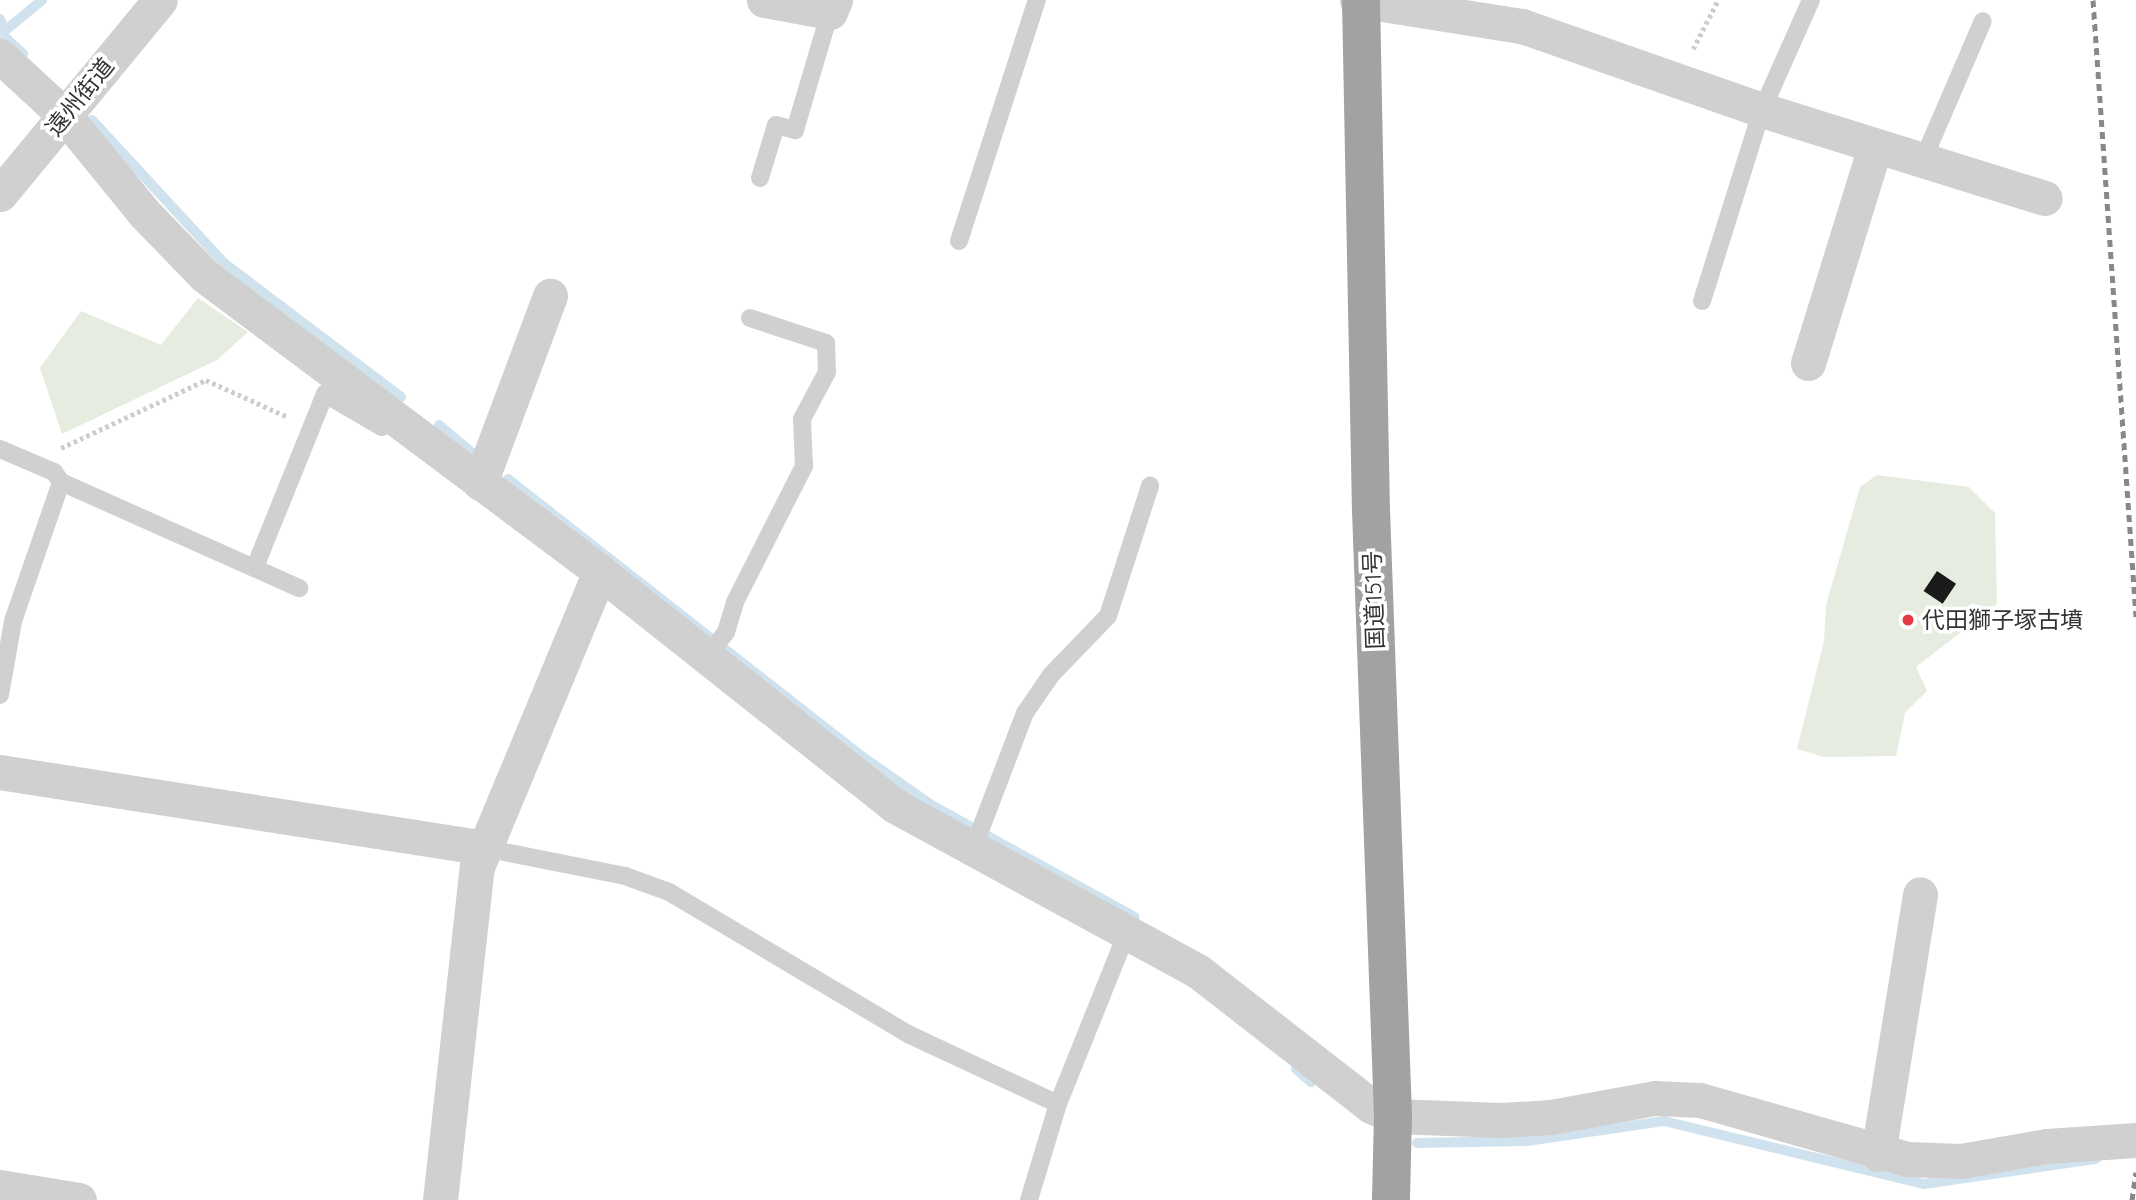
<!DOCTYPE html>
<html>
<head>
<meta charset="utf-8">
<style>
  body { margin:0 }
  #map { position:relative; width:2136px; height:1200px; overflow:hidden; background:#fff; font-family:Quicksand,"Noto Sans JP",sans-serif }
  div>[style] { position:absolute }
  .green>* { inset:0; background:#e6ecdf }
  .stream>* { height:10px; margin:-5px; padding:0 5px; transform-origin:5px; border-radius:5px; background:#cfe2ee }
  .building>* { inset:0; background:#1a1a1a; transform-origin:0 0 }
  .path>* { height:4.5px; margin-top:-2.25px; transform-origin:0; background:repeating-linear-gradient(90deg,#cdcdcd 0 3.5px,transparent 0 7px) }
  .service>* { height:18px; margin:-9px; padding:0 9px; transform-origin:9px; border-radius:9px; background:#d0d0d0 }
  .minor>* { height:35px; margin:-17.5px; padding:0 17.5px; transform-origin:17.5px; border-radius:17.5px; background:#d0d0d0 }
  .trunk>* { height:38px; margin:-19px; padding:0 19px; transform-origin:19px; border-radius:19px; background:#a2a2a2 }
  .rail>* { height:5px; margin-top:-2.5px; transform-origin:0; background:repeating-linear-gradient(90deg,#888 0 7px,transparent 0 12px) }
  .dots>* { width:19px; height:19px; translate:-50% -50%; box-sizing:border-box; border:4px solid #fff; border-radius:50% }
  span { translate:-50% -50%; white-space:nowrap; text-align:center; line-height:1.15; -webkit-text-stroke:7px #fff; paint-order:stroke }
  .street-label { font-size:23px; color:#333 }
  .poi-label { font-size:23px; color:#333 }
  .left { translate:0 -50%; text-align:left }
</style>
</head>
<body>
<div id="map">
  <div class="green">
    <div style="clip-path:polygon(198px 298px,248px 332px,217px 360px,62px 434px,40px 368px,81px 311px,161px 345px)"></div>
    <div style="clip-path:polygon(1877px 475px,1969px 487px,1995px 513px,1997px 604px,1916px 667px,1927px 691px,1905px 713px,1896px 756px,1824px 757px,1797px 749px,1824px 641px,1826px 605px,1860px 487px)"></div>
  </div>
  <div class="stream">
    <div style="left:0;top:19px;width:5px;rotate:68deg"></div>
    <div style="left:0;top:35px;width:55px;rotate:-39.8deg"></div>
    <div style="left:7px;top:39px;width:22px;rotate:43deg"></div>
    <div style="left:92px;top:120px;width:195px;rotate:47.3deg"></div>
    <div style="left:224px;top:263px;width:222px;rotate:37.1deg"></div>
    <div style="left:439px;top:425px;width:42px;rotate:40.2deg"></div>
    <div style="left:508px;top:479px;width:451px;rotate:38.1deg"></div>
    <div style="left:863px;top:757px;width:85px;rotate:35deg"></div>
    <div style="left:933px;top:806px;width:230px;rotate:28.8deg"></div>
    <div style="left:1296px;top:1069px;width:20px;rotate:41deg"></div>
    <div style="left:1417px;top:1143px;width:110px;rotate:-1deg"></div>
    <div style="left:1527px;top:1141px;width:138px;rotate:-8.3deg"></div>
    <div style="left:1664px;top:1121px;width:268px;rotate:13.6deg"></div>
    <div style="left:1924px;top:1184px;width:174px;rotate:-8.3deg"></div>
  </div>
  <div class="building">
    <div style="left:1937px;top:571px;width:23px;height:24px;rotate:34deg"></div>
  </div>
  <div class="path">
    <div style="left:1693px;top:49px;width:55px;rotate:-63deg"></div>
    <div style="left:61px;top:448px;width:160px;rotate:-25.1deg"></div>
    <div style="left:206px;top:380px;width:90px;rotate:24.3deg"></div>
  </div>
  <div class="service">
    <div style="left:1923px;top:160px;width:151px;rotate:-66.7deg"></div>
    <div style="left:760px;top:178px;width:55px;rotate:-73.2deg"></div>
    <div style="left:776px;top:125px;width:20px;rotate:15deg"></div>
    <div style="left:795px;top:130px;width:123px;rotate:-73.5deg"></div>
    <div style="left:959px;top:241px;width:253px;rotate:-72.1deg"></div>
    <div style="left:1702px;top:301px;width:200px;rotate:-72.6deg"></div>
    <div style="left:1762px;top:110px;width:120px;rotate:-66deg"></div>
    <div style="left:0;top:449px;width:59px;rotate:23.1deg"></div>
    <div style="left:54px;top:472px;width:12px;rotate:55deg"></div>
    <div style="left:61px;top:482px;width:261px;rotate:24deg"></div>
    <div style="left:255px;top:567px;width:187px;rotate:-68deg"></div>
    <div style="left:325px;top:394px;width:66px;rotate:30.1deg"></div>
    <div style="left:706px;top:657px;width:32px;rotate:-51deg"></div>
    <div style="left:726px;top:632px;width:31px;rotate:-73deg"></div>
    <div style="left:735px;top:602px;width:153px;rotate:-63.1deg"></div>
    <div style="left:804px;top:466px;width:47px;rotate:-92.4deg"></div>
    <div style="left:802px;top:419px;width:53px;rotate:-62deg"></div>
    <div style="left:827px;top:372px;width:29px;rotate:-92deg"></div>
    <div style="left:826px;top:343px;width:80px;rotate:-161.8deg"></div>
    <div style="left:0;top:695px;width:75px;rotate:-80deg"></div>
    <div style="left:13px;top:621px;width:147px;rotate:-70.9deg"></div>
    <div style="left:484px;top:848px;width:144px;rotate:11.2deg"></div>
    <div style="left:625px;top:876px;width:47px;rotate:20deg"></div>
    <div style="left:669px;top:892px;width:280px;rotate:30.7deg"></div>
    <div style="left:910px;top:1035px;width:163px;rotate:25deg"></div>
    <div style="left:973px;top:849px;width:146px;rotate:-69.1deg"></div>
    <div style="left:1025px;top:713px;width:46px;rotate:-55.6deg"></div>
    <div style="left:1051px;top:675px;width:82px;rotate:-46deg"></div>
    <div style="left:1108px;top:616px;width:137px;rotate:-72.1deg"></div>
    <div style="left:1029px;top:1200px;width:100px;rotate:-73.2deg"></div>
    <div style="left:1058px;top:1104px;width:188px;rotate:-68.1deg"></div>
  </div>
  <div class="minor">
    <div style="left:764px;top:0;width:67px;rotate:10.3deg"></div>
    <div style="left:830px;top:12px;width:13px;rotate:-67deg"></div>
    <div style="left:1357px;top:0;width:167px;rotate:9deg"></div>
    <div style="left:1522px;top:26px;width:254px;rotate:19.3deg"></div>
    <div style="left:1762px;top:110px;width:296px;rotate:17.3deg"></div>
    <div style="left:0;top:56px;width:88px;rotate:42.7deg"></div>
    <div style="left:65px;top:116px;width:127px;rotate:50.8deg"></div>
    <div style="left:145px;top:214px;width:86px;rotate:45.9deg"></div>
    <div style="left:205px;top:276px;width:494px;rotate:36.8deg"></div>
    <div style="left:600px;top:572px;width:377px;rotate:38.4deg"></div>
    <div style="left:895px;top:806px;width:346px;rotate:28.6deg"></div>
    <div style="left:1199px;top:972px;width:218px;rotate:37.9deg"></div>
    <div style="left:1371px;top:1106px;width:24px;rotate:24deg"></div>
    <div style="left:1393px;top:1116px;width:108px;rotate:2.1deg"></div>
    <div style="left:1501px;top:1120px;width:50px;rotate:-3.4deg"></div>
    <div style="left:1551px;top:1117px;width:106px;rotate:-10.4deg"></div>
    <div style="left:1655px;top:1098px;width:45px;rotate:2.5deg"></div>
    <div style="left:1700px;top:1100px;width:215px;rotate:15.9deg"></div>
    <div style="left:1907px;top:1159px;width:54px;rotate:2.1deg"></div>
    <div style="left:1961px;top:1161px;width:87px;rotate:-9.9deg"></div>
    <div style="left:2047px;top:1146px;width:89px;rotate:-3.9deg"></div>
    <div style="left:0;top:194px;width:251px;rotate:-50.5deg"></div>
    <div style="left:1808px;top:363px;width:227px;rotate:-72.8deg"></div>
    <div style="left:480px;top:483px;width:200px;rotate:-69.5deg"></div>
    <div style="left:0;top:772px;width:490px;rotate:8.9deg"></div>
    <div style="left:1878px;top:1154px;width:263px;rotate:-80.8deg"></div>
    <div style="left:0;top:1187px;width:80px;rotate:9.3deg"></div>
    <div style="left:440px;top:1200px;width:335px;rotate:-83.7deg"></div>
    <div style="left:477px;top:867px;width:320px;rotate:-67.4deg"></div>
  </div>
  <div class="trunk">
    <div style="left:1361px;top:0;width:510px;rotate:88.88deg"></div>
    <div style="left:1371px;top:510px;width:606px;rotate:87.92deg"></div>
    <div style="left:1393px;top:1116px;width:84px;rotate:91.4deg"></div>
  </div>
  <div class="rail">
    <div style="left:2093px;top:0;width:618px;rotate:86.01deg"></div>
    <div style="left:2132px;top:1200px;width:28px;rotate:-82deg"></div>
  </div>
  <div class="dots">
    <div style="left:1908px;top:620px;background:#e63946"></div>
  </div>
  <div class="street-label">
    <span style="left:80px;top:97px;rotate:-51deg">遠州街道</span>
    <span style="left:1374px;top:600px;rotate:-92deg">国道151号</span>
  </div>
  <div class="poi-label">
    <span class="left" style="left:1922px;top:620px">代田獅子塚古墳</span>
  </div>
</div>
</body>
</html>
